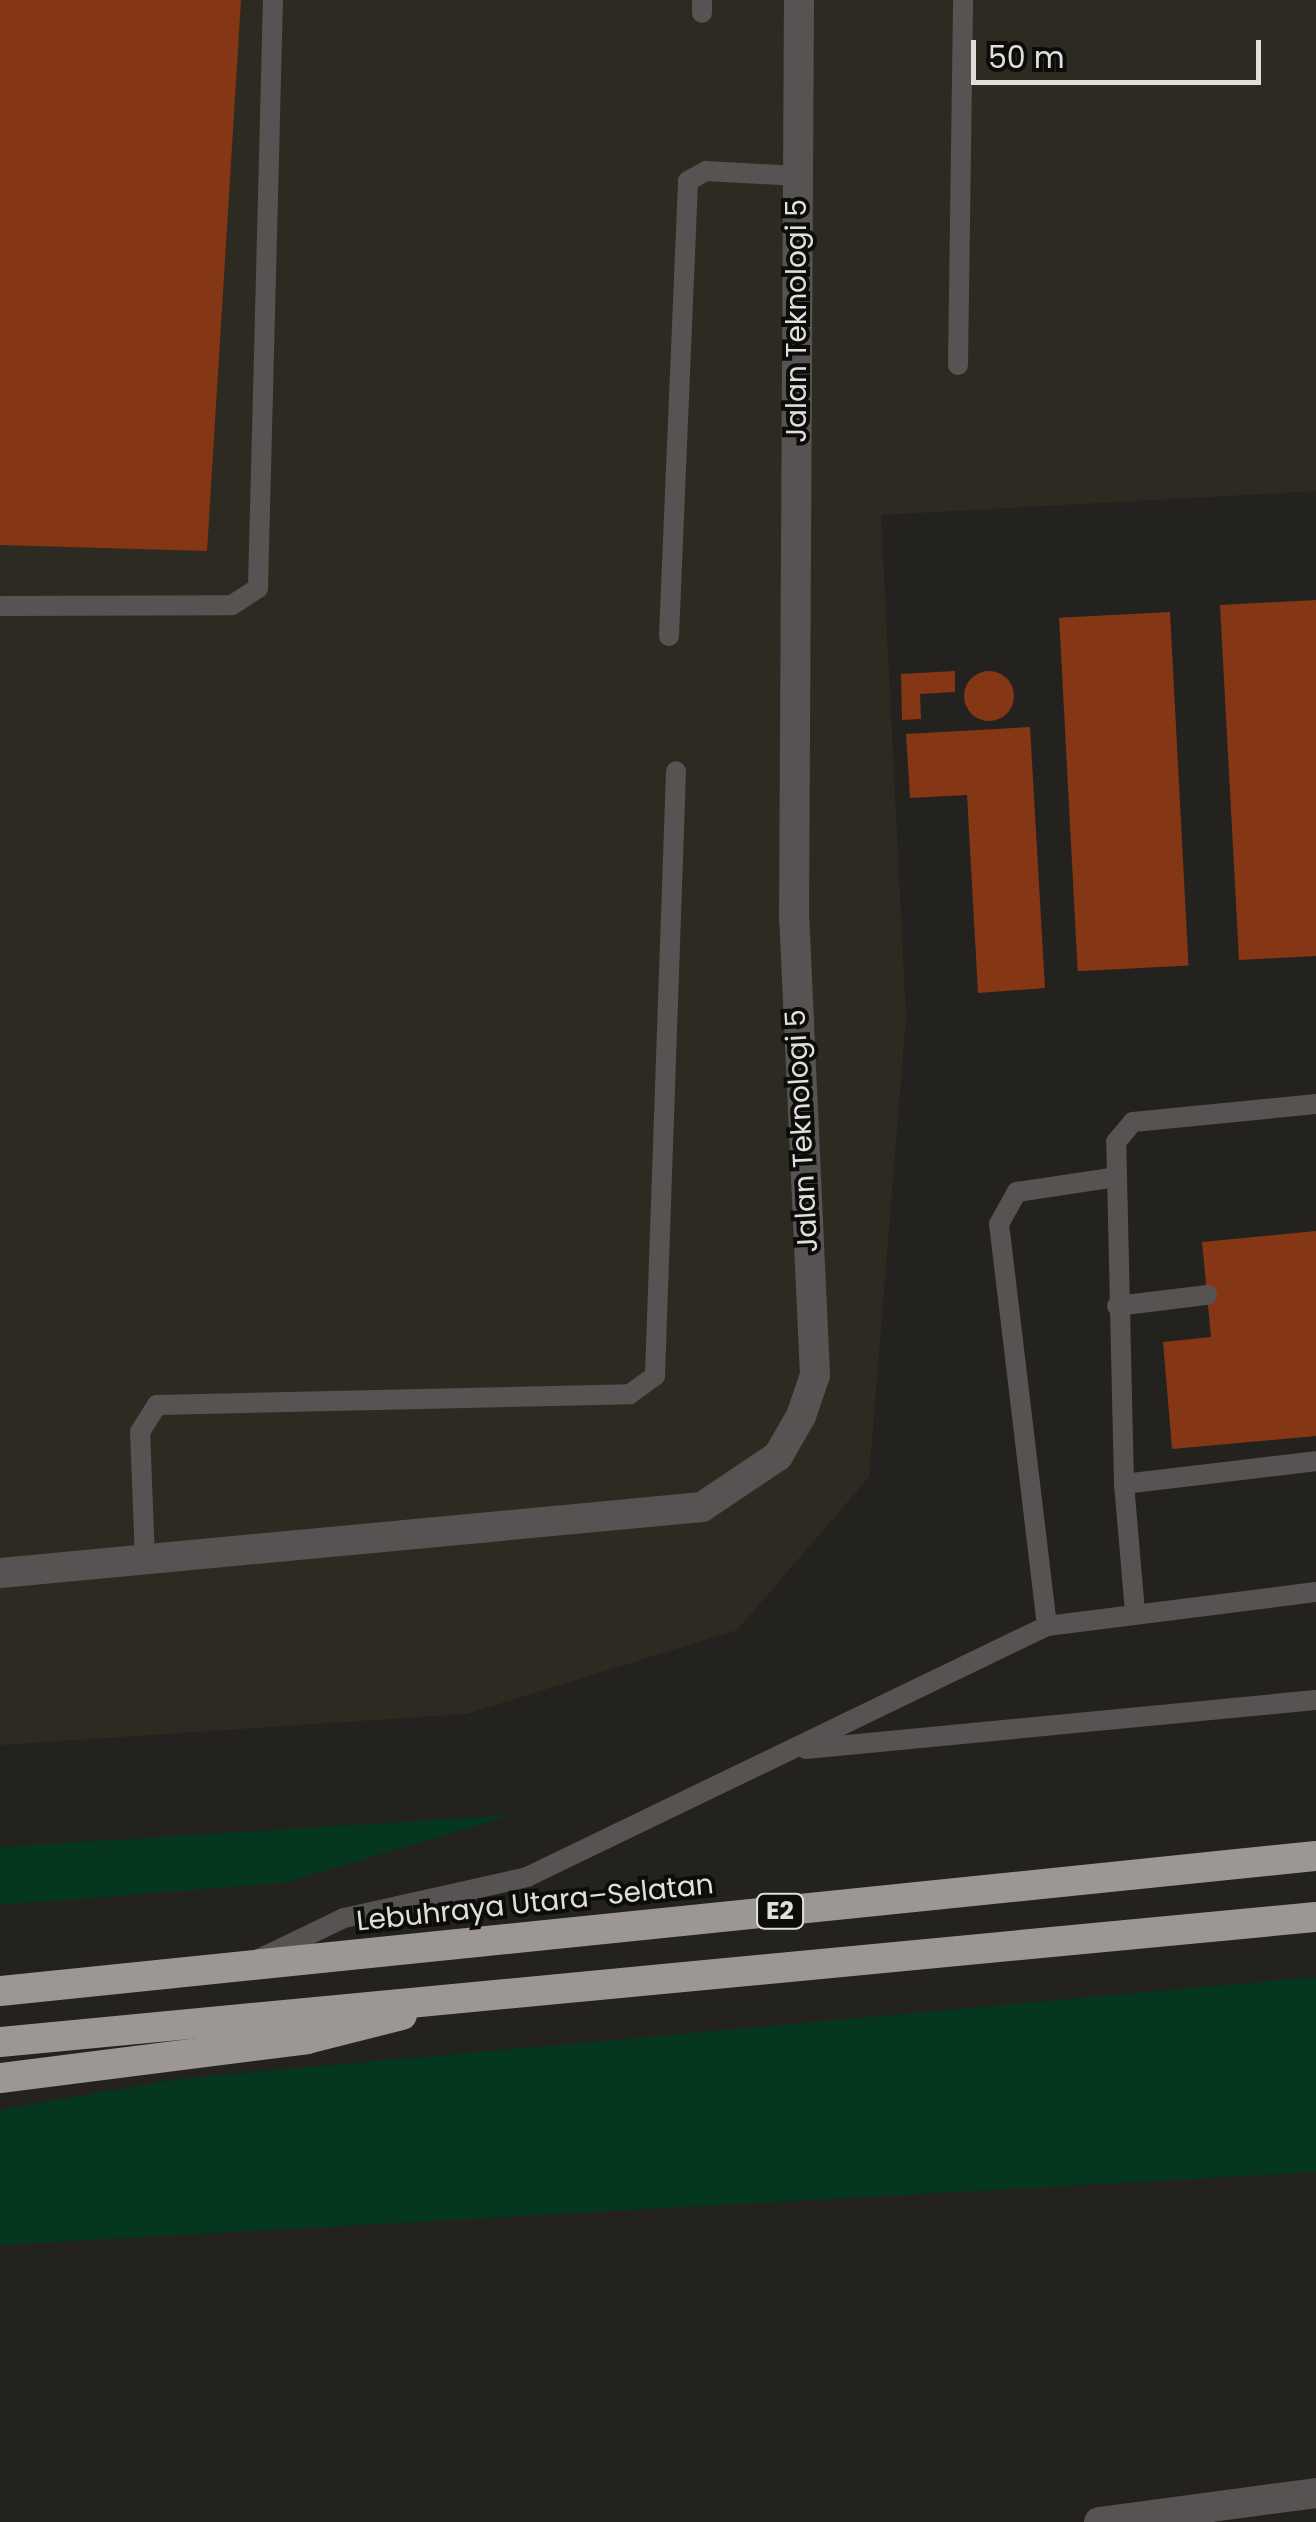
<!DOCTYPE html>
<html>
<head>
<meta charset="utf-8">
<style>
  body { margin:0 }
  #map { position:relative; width:1316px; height:2522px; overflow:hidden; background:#23221e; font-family:Poppins,sans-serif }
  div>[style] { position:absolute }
  .built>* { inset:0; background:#2d2b21 }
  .green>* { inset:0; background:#04371d }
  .building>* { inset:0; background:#853614; transform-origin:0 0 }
  .round { border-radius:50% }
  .lane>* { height:20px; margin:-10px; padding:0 10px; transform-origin:10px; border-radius:10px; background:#565352 }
  .street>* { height:30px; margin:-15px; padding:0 15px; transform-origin:15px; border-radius:15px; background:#565352 }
  .highway>* { height:30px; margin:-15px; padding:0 15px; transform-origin:15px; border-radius:15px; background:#9d9794 }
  span { translate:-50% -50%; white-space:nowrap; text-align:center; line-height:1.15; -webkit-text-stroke:8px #0c0c0a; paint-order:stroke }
  .shield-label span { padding:2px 8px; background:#0c0c0a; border:2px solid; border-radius:8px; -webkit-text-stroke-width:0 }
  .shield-label { font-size:25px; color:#e0dfdc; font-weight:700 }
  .street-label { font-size:28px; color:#e0dfdc }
  .scale { position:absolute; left:971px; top:40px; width:290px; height:45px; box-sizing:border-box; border:5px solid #e0dfdc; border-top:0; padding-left:12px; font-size:30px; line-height:35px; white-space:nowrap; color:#e0dfdc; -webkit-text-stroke:8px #0c0c0a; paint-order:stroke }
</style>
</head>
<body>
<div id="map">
  <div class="built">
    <div style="clip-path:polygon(0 0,1316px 0,1316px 491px,881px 515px,906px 1017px,869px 1477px,737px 1630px,466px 1714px,0 1745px)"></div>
  </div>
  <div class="green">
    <div style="clip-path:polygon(513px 1815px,284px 1883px,0 1905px,0 1847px)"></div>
    <div style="clip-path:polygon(1316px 1977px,1316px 2172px,0 2245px,0 2110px,177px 2079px)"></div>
  </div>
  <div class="building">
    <div style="clip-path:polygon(0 0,241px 0,207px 551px,0 545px)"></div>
    <div style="clip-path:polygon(1316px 600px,1316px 956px,1239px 960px,1220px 605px)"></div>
    <div style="left:1170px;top:612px;width:354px;height:111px;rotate:87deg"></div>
    <div class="round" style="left:964px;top:671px;width:50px;height:50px"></div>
    <div style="clip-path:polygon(955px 671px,955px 692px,920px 694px,921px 719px,902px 720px,901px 674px)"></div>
    <div style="clip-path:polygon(1030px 727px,1045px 988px,978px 993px,967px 795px,910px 798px,906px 734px)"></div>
    <div style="clip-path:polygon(1316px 1231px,1316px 1436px,1172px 1449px,1163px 1342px,1211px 1337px,1202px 1242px)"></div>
  </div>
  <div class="lane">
    <div style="left:702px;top:0;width:13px;rotate:90deg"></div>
    <div style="left:958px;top:365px;width:365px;rotate:-89.2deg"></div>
    <div style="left:0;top:606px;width:232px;rotate:-0.2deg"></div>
    <div style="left:232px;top:605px;width:31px;rotate:-33deg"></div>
    <div style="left:258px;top:588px;width:588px;rotate:-88.54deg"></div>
    <div style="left:669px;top:636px;width:455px;rotate:-87.6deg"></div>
    <div style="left:688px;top:181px;width:21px;rotate:-29deg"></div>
    <div style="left:706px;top:171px;width:92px;rotate:3.1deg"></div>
    <div style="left:1117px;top:1306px;width:91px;rotate:-7deg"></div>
    <div style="left:1124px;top:1484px;width:342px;rotate:-91.3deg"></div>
    <div style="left:1116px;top:1142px;width:26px;rotate:-50deg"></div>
    <div style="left:1133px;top:1122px;width:184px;rotate:-5.6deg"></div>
    <div style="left:145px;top:1560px;width:128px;rotate:-92.2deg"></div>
    <div style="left:140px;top:1432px;width:32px;rotate:-58deg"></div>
    <div style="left:157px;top:1405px;width:473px;rotate:-1.3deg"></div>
    <div style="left:630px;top:1394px;width:31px;rotate:-36deg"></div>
    <div style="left:655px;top:1376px;width:605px;rotate:-88.01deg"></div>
    <div style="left:1135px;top:1612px;width:128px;rotate:-94.9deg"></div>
    <div style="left:1124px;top:1484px;width:193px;rotate:-6.8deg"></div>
    <div style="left:1047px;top:1626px;width:405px;rotate:-96.8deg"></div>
    <div style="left:999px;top:1224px;width:37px;rotate:-61deg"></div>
    <div style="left:1017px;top:1192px;width:95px;rotate:-8.5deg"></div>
    <div style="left:806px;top:1749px;width:512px;rotate:-5.49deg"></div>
    <div style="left:261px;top:1958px;width:92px;rotate:-25.7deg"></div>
    <div style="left:344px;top:1918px;width:188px;rotate:-12.6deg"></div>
    <div style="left:527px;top:1877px;width:577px;rotate:-25.77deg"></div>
    <div style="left:1047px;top:1626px;width:271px;rotate:-7.2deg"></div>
  </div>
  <div class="street">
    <div style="left:0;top:1573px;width:705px;rotate:-5.37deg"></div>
    <div style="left:702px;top:1507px;width:92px;rotate:-33.9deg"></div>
    <div style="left:778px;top:1456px;width:46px;rotate:-60.1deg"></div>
    <div style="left:801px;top:1416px;width:43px;rotate:-71.1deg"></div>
    <div style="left:815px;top:1375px;width:455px;rotate:-92.6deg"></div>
    <div style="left:794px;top:920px;width:920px;rotate:-89.69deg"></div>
    <div style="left:1099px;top:2522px;width:219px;rotate:-7.6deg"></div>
  </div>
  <div class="highway">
    <div style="left:0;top:1991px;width:1323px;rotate:-5.86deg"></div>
    <div style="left:0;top:2042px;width:1322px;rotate:-5.43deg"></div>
    <div style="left:0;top:2078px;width:309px;rotate:-7.2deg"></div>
    <div style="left:307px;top:2039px;width:98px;rotate:-14.2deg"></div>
  </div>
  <div class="shield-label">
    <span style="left:780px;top:1911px">E2</span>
  </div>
  <div class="street-label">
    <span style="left:797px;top:321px;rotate:-90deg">Jalan Teknologi 5</span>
    <span style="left:802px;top:1131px;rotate:-93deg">Jalan Teknologi 5</span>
    <span style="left:535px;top:1903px;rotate:-6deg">Lebuhraya Utara–Selatan</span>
  </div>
  <div class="scale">50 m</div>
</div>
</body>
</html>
